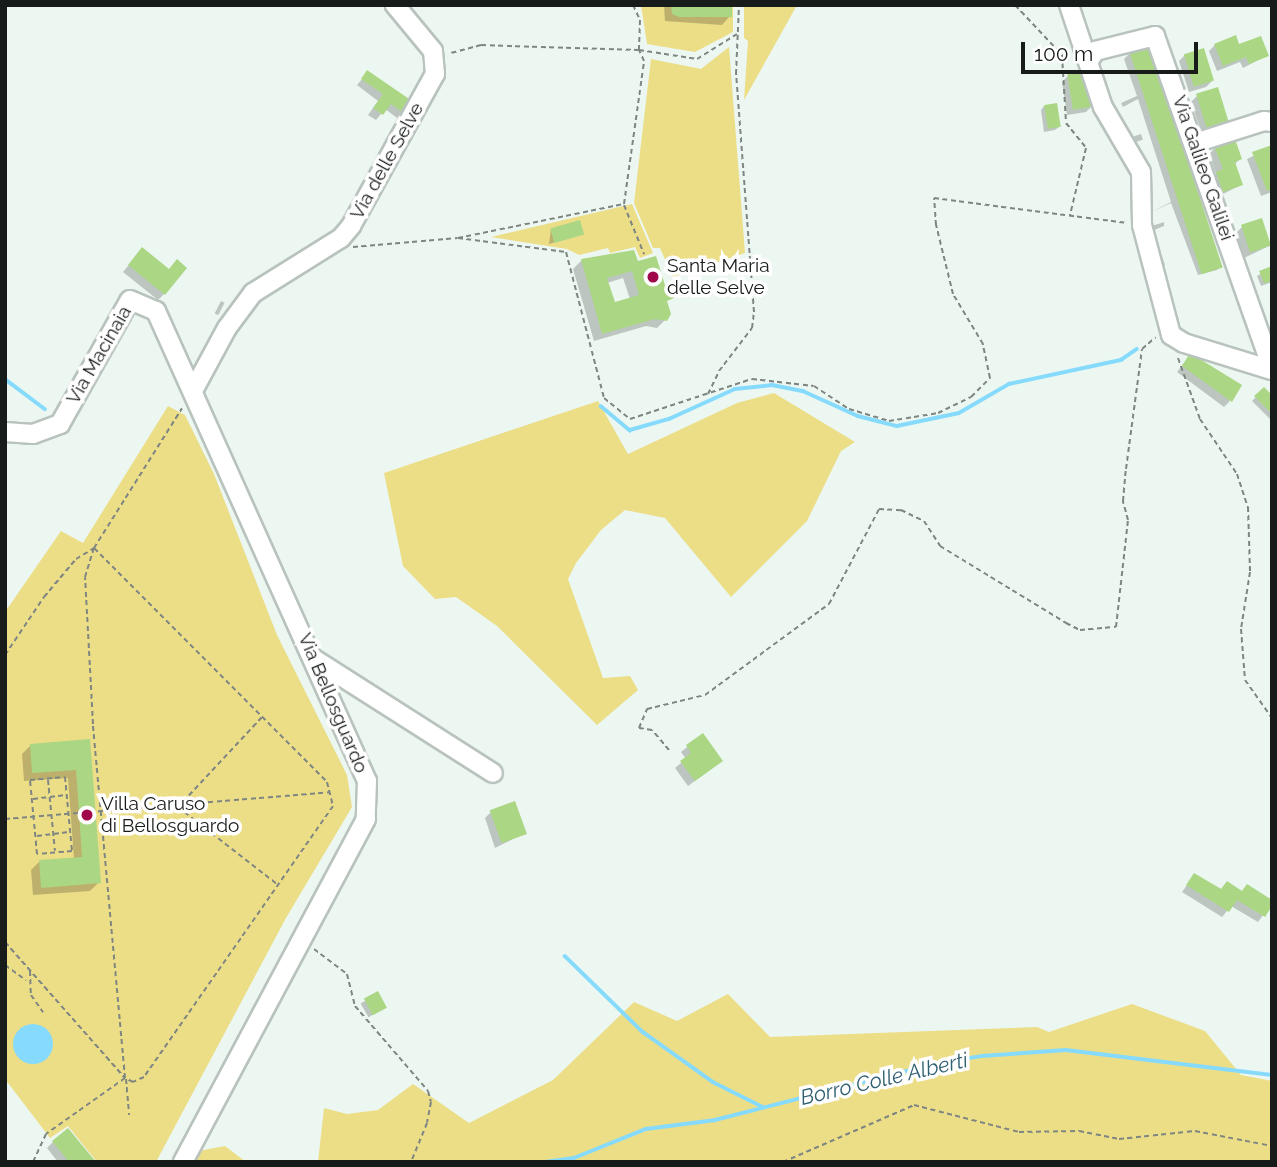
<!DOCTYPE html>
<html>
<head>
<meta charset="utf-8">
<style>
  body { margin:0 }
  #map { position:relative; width:1277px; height:1167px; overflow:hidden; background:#ecf7f1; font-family:Raleway,sans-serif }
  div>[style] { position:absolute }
  .green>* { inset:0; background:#ecdd87 }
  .water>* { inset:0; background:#86dbfd }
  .round { border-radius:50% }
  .shadow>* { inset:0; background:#0003; transform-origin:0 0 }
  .stream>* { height:3.5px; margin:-1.75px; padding:0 1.75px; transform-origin:1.75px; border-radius:1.75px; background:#86dbfd }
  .building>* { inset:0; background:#abd683; transform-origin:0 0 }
  .path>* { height:2px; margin-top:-1px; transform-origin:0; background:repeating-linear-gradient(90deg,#7f8682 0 5px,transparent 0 8.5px) }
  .roads { filter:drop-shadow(2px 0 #b9c3bd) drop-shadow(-2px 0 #b9c3bd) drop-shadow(0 2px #b9c3bd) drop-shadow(0 -2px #b9c3bd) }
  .minor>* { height:18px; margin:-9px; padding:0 9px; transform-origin:9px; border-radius:9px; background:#fff }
  .dots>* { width:19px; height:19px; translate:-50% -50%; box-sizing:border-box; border:4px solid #fff; border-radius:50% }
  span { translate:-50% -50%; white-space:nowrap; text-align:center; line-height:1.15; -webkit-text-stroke:7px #fff; paint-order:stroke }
  .street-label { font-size:19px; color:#171b19 }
  .poi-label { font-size:19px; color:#171b19 }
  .left { translate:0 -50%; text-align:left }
  .water-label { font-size:21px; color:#305f71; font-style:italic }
  .frame { position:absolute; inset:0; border:7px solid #171b19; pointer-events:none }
  .scale { position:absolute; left:1021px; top:42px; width:177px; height:32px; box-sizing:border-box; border:4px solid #171b19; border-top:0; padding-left:9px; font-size:21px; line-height:24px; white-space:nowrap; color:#171b19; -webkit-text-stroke:5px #fff; paint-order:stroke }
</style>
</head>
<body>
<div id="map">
  <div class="green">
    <div style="clip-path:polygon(641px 5px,733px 5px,733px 32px,695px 52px,647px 44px)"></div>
    <div style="clip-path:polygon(744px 5px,797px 5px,744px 100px,748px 41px,744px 38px)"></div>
    <div style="clip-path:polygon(729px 47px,745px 253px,673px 277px,660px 248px,653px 248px,634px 203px,651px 59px,701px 69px)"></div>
    <div style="clip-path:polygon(632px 204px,653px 253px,640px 258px,635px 247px,610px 253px,608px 248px,579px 255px,567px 249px,491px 237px)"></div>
    <div style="clip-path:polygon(774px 393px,855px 442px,841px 451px,807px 521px,731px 597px,665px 518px,625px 510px,601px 530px,576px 563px,568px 579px,603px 678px,630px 676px,638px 690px,597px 725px,497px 626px,456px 597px,435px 599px,403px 566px,384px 473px,598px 401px,628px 454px,737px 403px)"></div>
    <div style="clip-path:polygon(168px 406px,185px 415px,214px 474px,277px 635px,347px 775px,352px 807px,286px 918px,156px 1162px,97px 1162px,68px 1126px,50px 1138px,5px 1079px,5px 612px,61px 531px,83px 543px)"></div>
    <div style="clip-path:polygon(728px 994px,770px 1037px,1037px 1027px,1049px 1032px,1132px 1004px,1205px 1031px,1241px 1075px,1272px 1081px,1272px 1162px,318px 1162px,324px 1108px,347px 1114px,378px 1110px,413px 1084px,469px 1123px,553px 1080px,634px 1002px,677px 1021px)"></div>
    <div style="clip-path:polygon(225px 1146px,246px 1162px,183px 1162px,188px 1153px)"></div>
  </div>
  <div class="water">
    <div class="round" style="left:13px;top:1024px;width:40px;height:40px"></div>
  </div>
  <div class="shadow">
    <div style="clip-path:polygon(664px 5px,730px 5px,730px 16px,722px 25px,665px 21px)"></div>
    <div style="clip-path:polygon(1215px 45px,1238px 46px,1266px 56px,1243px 68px,1240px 62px,1217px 71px,1209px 51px)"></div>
    <div style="clip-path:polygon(1130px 53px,1221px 266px,1217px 270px,1198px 275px,1171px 203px,1149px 213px,1171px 202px,1138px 99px,1123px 107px,1121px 103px,1137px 96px,1124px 59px)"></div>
    <div style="clip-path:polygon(1185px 55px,1212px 81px,1206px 87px,1189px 92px,1179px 61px)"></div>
    <div style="clip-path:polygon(368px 72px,406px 114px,400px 120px,385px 109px,376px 120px,368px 115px,378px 101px,357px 85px)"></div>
    <div style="clip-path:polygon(1068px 76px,1092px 106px,1086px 112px,1067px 115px,1062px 82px)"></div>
    <div style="clip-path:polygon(1197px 96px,1227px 122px,1221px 128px,1202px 134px,1191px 102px)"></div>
    <div style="clip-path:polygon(1044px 106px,1059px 127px,1055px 130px,1044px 132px,1041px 110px)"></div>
    <div style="left:1141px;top:134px;width:6px;height:11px;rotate:72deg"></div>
    <div style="clip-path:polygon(1272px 147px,1272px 192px,1261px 196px,1247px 159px)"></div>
    <div style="clip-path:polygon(1215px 148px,1240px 159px,1234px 165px,1241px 185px,1217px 197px,1211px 179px,1216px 174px,1209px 154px)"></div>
    <div style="clip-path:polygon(1164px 222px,1164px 226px,1149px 232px,1149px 227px)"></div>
    <div style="clip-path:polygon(1242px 227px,1269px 246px,1244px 258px,1236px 233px)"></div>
    <div style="clip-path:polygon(551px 229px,582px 234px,549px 244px)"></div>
    <div style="clip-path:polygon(evenodd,633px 252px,637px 263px,667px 300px,665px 320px,657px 328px,646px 326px,594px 341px,573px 269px,581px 261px,633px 252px,623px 278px,630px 299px,613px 304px,607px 283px,623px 278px)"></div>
    <div style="clip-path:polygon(137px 255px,169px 271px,164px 294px,158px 300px,123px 272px)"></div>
    <div style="clip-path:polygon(1162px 257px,1165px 265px,1160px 268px,1158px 258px)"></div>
    <div style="clip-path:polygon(1272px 268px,1272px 282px,1261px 286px,1257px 276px)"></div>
    <div style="left:221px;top:301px;width:4px;height:14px;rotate:27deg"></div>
    <div style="clip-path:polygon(1190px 355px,1230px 401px,1224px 407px,1177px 372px)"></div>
    <div style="clip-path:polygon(1264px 389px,1272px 397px,1272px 421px,1252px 401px)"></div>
    <div style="clip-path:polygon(702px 735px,715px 766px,688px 786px,675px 768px,686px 759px,681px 752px)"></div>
    <div style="clip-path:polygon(88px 741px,99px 882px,90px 891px,33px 895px,31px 870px,39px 862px,74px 859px,68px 778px,24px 781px,22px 754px,31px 745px)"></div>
    <div style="clip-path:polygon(491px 812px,525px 833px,495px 848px,485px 818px)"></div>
    <div style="clip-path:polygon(1194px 875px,1221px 889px,1241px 892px,1247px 886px,1272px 903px,1258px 922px,1231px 906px,1222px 917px,1182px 892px)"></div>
    <div style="left:377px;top:994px;width:16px;height:19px;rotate:60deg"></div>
    <div style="clip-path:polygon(53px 1142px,93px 1162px,58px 1162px,47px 1148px)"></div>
  </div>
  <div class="stream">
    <div style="left:5px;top:379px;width:50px;rotate:36.9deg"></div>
    <div style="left:601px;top:406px;width:38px;rotate:40deg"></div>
    <div style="left:630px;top:430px;width:41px;rotate:-15.8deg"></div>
    <div style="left:669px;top:419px;width:72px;rotate:-24.4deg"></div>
    <div style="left:735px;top:389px;width:37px;rotate:-6deg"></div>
    <div style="left:772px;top:385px;width:32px;rotate:11deg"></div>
    <div style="left:803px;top:391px;width:60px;rotate:24.4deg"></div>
    <div style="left:858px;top:416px;width:40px;rotate:14.4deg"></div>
    <div style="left:897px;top:426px;width:63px;rotate:-11.8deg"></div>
    <div style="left:959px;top:413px;width:58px;rotate:-30.1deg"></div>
    <div style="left:1009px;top:384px;width:115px;rotate:-12.1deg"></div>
    <div style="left:1121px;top:360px;width:19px;rotate:-35deg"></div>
    <div style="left:565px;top:956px;width:109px;rotate:44.3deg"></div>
    <div style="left:643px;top:1032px;width:86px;rotate:35.5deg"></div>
    <div style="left:713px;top:1082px;width:56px;rotate:26.6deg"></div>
    <div style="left:545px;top:1162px;width:29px;rotate:-8deg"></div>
    <div style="left:574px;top:1158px;width:78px;rotate:-21.9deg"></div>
    <div style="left:646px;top:1129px;width:70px;rotate:-7.4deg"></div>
    <div style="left:715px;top:1120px;width:230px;rotate:-14.3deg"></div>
    <div style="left:938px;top:1063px;width:45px;rotate:-9deg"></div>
    <div style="left:982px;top:1056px;width:84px;rotate:-4.1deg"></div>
    <div style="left:1066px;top:1050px;width:208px;rotate:6.9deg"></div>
  </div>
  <div class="building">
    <div style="clip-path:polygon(671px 5px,732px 5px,732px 17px,679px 17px,672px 14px)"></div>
    <div style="clip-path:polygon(1236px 35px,1239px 44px,1261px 36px,1269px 56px,1249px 64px,1246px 57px,1223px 66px,1214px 44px)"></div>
    <div style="left:1150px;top:44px;width:235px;height:22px;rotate:72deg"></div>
    <div style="left:1204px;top:48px;width:34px;height:21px;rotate:73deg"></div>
    <div style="clip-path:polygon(367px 70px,415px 103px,407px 115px,391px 104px,383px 115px,373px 108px,383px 94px,361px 79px)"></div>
    <div style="left:1088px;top:71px;width:36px;height:21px;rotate:81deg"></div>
    <div style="left:1218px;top:87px;width:37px;height:23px;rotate:73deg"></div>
    <div style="left:1057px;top:103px;width:24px;height:13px;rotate:81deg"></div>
    <div style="clip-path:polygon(1235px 139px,1242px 159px,1235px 162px,1243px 185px,1223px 192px,1216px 172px,1223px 169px,1214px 146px)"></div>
    <div style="clip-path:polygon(1272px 145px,1272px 189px,1267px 191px,1252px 152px)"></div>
    <div style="left:1262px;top:218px;width:29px;height:22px;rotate:72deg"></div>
    <div style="left:580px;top:220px;width:15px;height:31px;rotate:74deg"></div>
    <div style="clip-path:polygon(142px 247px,169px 269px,177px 259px,187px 268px,165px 295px,128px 265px)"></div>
    <div style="clip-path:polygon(evenodd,634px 250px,638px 261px,656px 256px,667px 292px,672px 291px,674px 298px,667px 301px,671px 314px,667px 321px,655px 319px,602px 334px,581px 259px,634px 250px,632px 271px,639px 295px,615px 302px,607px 278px,632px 271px)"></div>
    <div style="clip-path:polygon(1272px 266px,1272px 281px,1264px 283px,1259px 271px)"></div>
    <div style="clip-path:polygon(1190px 353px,1242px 385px,1232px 402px,1182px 366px)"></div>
    <div style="clip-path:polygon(1264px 387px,1272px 395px,1272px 414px,1254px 396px)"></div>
    <div style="clip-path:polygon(703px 733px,723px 761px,695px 781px,680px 761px,691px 753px,686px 745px)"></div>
    <div style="clip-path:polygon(90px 739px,101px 883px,41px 888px,39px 860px,82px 857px,76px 770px,32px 773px,30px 744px)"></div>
    <div style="left:515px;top:801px;width:35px;height:27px;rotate:70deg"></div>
    <div style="clip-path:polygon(1194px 873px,1221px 889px,1227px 881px,1242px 891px,1247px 884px,1272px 900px,1272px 906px,1265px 917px,1237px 900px,1229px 912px,1186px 885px)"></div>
    <div style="left:378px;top:991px;width:19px;height:16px;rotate:62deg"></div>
    <div style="clip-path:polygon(68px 1128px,96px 1162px,69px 1162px,52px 1141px)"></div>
  </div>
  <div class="path">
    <div style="left:633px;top:5px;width:17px;rotate:65deg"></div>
    <div style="left:640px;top:20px;width:30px;rotate:92deg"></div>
    <div style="left:639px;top:50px;width:59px;rotate:8.8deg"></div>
    <div style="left:697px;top:59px;width:47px;rotate:-32deg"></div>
    <div style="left:1015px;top:5px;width:69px;rotate:46.8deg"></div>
    <div style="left:1062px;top:55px;width:68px;rotate:86.6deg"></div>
    <div style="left:1066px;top:123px;width:32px;rotate:51deg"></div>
    <div style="left:1086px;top:148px;width:69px;rotate:103.4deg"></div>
    <div style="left:624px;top:205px;width:53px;rotate:67.8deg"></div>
    <div style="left:458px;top:238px;width:109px;rotate:7.4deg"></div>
    <div style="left:566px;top:252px;width:151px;rotate:75.4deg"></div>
    <div style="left:604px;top:398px;width:33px;rotate:39deg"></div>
    <div style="left:630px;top:419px;width:128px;rotate:-18.2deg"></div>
    <div style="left:752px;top:379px;width:62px;rotate:6.4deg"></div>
    <div style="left:814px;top:386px;width:42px;rotate:33.3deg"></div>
    <div style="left:849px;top:409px;width:42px;rotate:16.7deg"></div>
    <div style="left:889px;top:421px;width:50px;rotate:-9.3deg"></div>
    <div style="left:938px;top:413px;width:37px;rotate:-26deg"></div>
    <div style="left:971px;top:397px;width:27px;rotate:-45deg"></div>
    <div style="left:990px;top:378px;width:35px;rotate:-102deg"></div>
    <div style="left:983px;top:344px;width:58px;rotate:-121deg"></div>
    <div style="left:953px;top:294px;width:71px;rotate:-103.8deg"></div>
    <div style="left:936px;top:225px;width:27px;rotate:-94deg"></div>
    <div style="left:934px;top:198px;width:195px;rotate:7.4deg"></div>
    <div style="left:353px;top:247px;width:105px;rotate:-4.9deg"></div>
    <div style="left:458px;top:238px;width:169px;rotate:-11.6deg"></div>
    <div style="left:624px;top:204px;width:144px;rotate:-82deg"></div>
    <div style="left:644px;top:61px;width:12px;rotate:-114deg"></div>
    <div style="left:639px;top:50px;width:158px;rotate:-178.2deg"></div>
    <div style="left:481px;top:45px;width:34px;rotate:165deg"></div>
    <div style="left:1178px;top:358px;width:65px;rotate:70.2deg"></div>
    <div style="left:1200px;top:419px;width:66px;rotate:56.1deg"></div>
    <div style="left:1237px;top:474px;width:35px;rotate:72deg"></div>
    <div style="left:1248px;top:507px;width:65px;rotate:88.2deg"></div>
    <div style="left:1250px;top:572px;width:58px;rotate:99deg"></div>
    <div style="left:1241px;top:629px;width:51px;rotate:85.5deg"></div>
    <div style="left:1245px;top:680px;width:47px;rotate:54.6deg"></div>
    <div style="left:708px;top:394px;width:25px;rotate:-64deg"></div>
    <div style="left:719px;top:371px;width:54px;rotate:-52.5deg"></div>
    <div style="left:752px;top:328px;width:16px;rotate:-83deg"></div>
    <div style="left:754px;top:312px;width:239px;rotate:-94.3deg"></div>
    <div style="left:736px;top:74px;width:69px;rotate:-87.5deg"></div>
    <div style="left:94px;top:548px;width:330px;rotate:45.1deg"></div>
    <div style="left:327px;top:782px;width:25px;rotate:76deg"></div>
    <div style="left:333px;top:806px;width:330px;rotate:124.9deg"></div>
    <div style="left:144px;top:1077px;width:12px;rotate:156deg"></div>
    <div style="left:133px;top:1082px;width:9px;rotate:-153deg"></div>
    <div style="left:125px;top:1078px;width:355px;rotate:-95.2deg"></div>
    <div style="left:93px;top:724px;width:147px;rotate:-93.1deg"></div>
    <div style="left:85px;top:577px;width:30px;rotate:-73deg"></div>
    <div style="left:5px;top:655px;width:70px;rotate:-56.1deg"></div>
    <div style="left:44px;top:597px;width:50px;rotate:-49.9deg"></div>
    <div style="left:76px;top:559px;width:21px;rotate:-31deg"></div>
    <div style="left:94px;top:548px;width:165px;rotate:-57.8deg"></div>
    <div style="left:262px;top:717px;width:123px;rotate:133deg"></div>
    <div style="left:178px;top:807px;width:125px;rotate:37.9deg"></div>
    <div style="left:669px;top:750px;width:26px;rotate:-130deg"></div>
    <div style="left:652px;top:730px;width:13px;rotate:-171deg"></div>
    <div style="left:639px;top:728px;width:21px;rotate:-67deg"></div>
    <div style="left:647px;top:709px;width:60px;rotate:-13.6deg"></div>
    <div style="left:705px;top:695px;width:154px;rotate:-36.3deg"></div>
    <div style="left:829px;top:604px;width:107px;rotate:-62.2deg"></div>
    <div style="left:879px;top:509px;width:22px;rotate:3deg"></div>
    <div style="left:901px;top:510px;width:25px;rotate:26deg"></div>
    <div style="left:924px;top:521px;width:30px;rotate:57deg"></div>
    <div style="left:940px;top:546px;width:148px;rotate:31.4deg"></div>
    <div style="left:1066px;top:623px;width:16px;rotate:27deg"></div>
    <div style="left:1080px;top:630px;width:36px;rotate:-5deg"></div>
    <div style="left:1116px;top:627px;width:108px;rotate:-83.6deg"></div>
    <div style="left:1128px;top:520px;width:20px;rotate:-105deg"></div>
    <div style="left:1123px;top:501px;width:32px;rotate:-85deg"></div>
    <div style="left:1126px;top:469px;width:121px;rotate:-82.4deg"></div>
    <div style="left:1142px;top:349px;width:18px;rotate:-41deg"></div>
    <div style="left:65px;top:777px;width:74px;rotate:84.6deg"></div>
    <div style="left:72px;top:851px;width:35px;rotate:175deg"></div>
    <div style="left:37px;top:854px;width:74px;rotate:-95.4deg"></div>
    <div style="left:30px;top:780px;width:35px;rotate:-5deg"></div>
    <div style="left:48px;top:780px;width:71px;rotate:84.4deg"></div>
    <div style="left:33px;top:799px;width:33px;rotate:-7deg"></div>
    <div style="left:5px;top:819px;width:326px;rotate:-4.7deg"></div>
    <div style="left:37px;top:836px;width:32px;rotate:-7deg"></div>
    <div style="left:5px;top:942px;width:181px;rotate:48.6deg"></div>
    <div style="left:125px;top:1078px;width:97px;rotate:144.7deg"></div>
    <div style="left:46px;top:1134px;width:31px;rotate:115deg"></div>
    <div style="left:314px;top:949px;width:41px;rotate:37.1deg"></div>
    <div style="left:347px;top:974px;width:33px;rotate:76deg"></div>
    <div style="left:355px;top:1006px;width:112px;rotate:49.3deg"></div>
    <div style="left:428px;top:1091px;width:11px;rotate:75deg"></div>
    <div style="left:431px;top:1102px;width:21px;rotate:101deg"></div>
    <div style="left:427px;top:1123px;width:42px;rotate:112.3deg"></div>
    <div style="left:5px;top:965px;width:26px;rotate:36deg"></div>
    <div style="left:30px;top:971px;width:24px;rotate:88deg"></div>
    <div style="left:31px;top:995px;width:21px;rotate:55deg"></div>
    <div style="left:126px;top:1079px;width:36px;rotate:85deg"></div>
    <div style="left:783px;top:1162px;width:143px;rotate:-23.5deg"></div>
    <div style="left:914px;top:1105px;width:108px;rotate:14.4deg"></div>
    <div style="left:1019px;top:1132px;width:60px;rotate:-1deg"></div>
    <div style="left:1079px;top:1131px;width:41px;rotate:11.3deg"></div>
    <div style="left:1119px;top:1139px;width:76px;rotate:-6deg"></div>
    <div style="left:1195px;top:1131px;width:78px;rotate:11deg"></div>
  </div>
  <div class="roads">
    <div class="minor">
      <div style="left:1069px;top:5px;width:108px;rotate:71.6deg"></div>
      <div style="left:1103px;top:107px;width:75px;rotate:59.7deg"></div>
      <div style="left:1141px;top:172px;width:53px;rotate:88.9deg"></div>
      <div style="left:1142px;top:225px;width:114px;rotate:75.2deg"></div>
      <div style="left:1171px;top:335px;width:15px;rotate:32deg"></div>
      <div style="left:1184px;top:343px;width:92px;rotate:17.1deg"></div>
      <div style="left:1090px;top:59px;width:9px;rotate:-58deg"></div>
      <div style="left:1095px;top:51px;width:62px;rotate:-14deg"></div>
      <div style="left:1155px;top:36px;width:353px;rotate:70.6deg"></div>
      <div style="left:1195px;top:143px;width:72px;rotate:-17.7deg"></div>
      <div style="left:1264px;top:121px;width:8px;rotate:7deg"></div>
      <div style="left:194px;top:389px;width:69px;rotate:-61.6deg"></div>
      <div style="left:227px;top:328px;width:44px;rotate:-53.4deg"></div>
      <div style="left:253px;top:293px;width:104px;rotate:-32deg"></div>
      <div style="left:341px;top:238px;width:16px;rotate:-50deg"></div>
      <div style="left:351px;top:226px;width:174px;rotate:-61.1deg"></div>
      <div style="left:435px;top:74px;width:23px;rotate:-95deg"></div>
      <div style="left:433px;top:51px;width:60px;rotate:-129.6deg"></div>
      <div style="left:5px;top:432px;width:28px;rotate:4deg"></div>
      <div style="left:33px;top:434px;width:29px;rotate:-20deg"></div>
      <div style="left:60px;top:424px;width:142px;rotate:-60.6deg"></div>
      <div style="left:130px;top:300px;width:28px;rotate:23deg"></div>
      <div style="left:156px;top:311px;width:515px;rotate:65.82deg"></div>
      <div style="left:367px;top:781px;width:38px;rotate:92deg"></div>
      <div style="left:366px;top:819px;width:389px;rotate:118.1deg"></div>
      <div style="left:314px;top:659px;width:212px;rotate:32.5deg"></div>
    </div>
  </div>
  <div class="dots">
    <div style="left:653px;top:277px;background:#a0074b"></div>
    <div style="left:87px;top:815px;background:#a0074b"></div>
  </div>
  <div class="street-label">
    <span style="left:387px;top:161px;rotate:-61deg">Via delle Selve</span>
    <span style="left:1203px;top:168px;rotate:71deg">Via Galileo Galilei</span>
    <span style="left:99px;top:355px;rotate:-60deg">Via Macinaia</span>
    <span style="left:333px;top:703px;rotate:67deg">Via Bellosguardo</span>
  </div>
  <div class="poi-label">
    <span class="left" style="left:667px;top:277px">Santa Maria<br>delle Selve</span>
    <span class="left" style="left:101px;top:815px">Villa Caruso<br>di Bellosguardo</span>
  </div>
  <div class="water-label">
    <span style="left:884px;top:1079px;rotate:-13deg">Borro Colle Alberti</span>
  </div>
  <div class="frame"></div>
  <div class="scale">100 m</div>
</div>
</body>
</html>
